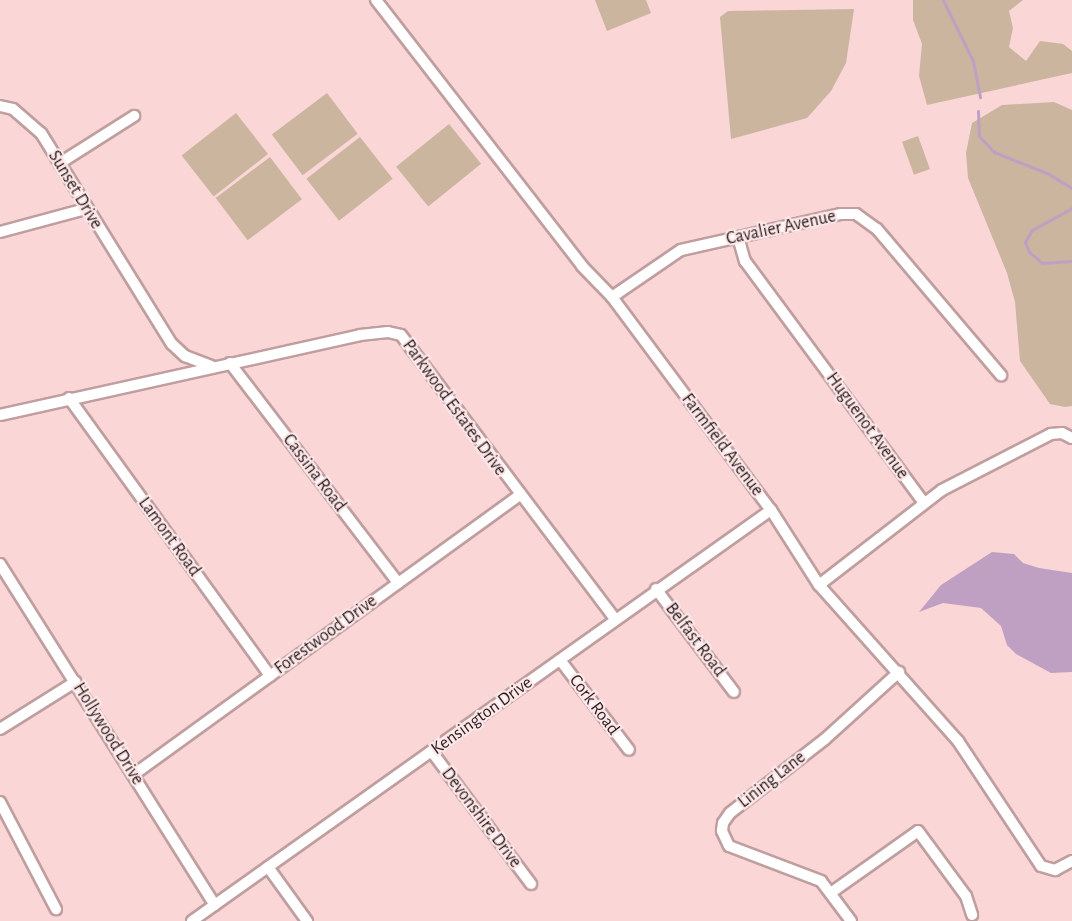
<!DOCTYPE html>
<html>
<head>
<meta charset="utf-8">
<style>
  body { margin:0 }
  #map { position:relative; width:1072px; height:921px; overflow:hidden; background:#fad6d7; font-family:"Alegreya Sans",sans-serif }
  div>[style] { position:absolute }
  .green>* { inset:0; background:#ccb59e; transform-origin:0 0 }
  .water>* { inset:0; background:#c0a0c2 }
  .stream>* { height:3px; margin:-1.5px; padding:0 1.5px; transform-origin:1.5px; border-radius:1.5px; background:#c0a0c2 }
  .roads { filter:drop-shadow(2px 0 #c09e9f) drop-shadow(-2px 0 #c09e9f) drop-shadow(0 2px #c09e9f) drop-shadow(0 -2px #c09e9f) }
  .minor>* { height:10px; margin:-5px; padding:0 5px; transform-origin:5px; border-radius:5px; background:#fff }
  span { translate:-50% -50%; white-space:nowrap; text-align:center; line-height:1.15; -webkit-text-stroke:4.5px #fde7e8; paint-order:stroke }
  .street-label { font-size:18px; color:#271b1b }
</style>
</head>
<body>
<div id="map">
  <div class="green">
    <div style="clip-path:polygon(595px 0,646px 0,651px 13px,607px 31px)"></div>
    <div style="clip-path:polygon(913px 0,1023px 0,1009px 11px,1013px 28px,1009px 47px,1026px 61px,1040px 41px,1063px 44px,1072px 51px,1072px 73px,927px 105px,919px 76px,922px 44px,913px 20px)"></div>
    <div style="clip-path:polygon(854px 9px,846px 63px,831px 91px,807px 118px,731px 139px,720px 17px,728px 11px)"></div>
    <div style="left:327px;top:93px;width:51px;height:69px;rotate:53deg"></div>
    <div style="clip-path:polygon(1054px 102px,1072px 110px,1072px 406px,1065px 407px,1050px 404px,1020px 361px,1015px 302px,1007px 273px,968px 178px,966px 153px,972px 123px,1002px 105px)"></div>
    <div style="left:236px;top:113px;width:52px;height:69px;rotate:52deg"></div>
    <div style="left:449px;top:124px;width:51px;height:68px;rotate:51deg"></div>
    <div style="left:918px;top:136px;width:35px;height:17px;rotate:70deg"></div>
    <div style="left:360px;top:137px;width:53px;height:68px;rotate:52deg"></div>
    <div style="left:270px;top:157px;width:53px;height:68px;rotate:53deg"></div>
  </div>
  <div class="water">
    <div style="clip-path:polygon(992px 552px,1014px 554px,1023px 563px,1039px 568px,1072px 573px,1072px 672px,1051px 673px,1016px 654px,1007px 645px,1001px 626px,981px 608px,943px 603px,919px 612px,941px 585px)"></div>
  </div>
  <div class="stream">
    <div style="left:943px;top:0;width:68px;rotate:63.8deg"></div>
    <div style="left:973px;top:61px;width:37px;rotate:79deg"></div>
    <div style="left:978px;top:111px;width:25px;rotate:88deg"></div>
    <div style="left:979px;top:136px;width:22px;rotate:47deg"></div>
    <div style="left:994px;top:152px;width:57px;rotate:21.6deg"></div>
    <div style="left:1047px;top:173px;width:29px;rotate:31deg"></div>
    <div style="left:1072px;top:208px;width:46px;rotate:151.2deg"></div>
    <div style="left:1032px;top:230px;width:14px;rotate:120deg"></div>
    <div style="left:1025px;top:242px;width:11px;rotate:68deg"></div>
    <div style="left:1029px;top:252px;width:17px;rotate:40deg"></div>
    <div style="left:1042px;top:263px;width:30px;rotate:-4deg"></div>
  </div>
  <div class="roads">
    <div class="minor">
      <div style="left:376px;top:0;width:336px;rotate:52.2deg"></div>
      <div style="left:582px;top:266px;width:43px;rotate:45.9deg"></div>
      <div style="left:612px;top:297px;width:266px;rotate:53.3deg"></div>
      <div style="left:771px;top:510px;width:89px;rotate:57.4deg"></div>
      <div style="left:819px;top:585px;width:209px;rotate:48.3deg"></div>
      <div style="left:958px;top:741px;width:150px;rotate:56.4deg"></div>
      <div style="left:1041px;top:866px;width:15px;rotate:16deg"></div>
      <div style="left:1055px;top:870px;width:19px;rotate:-28deg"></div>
      <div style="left:0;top:106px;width:13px;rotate:13deg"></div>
      <div style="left:13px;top:109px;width:37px;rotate:41deg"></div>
      <div style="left:41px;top:133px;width:248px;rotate:58.2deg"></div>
      <div style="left:172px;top:344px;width:18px;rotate:43deg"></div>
      <div style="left:185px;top:356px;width:28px;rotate:21deg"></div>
      <div style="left:60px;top:163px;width:88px;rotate:-32.4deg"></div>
      <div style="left:0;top:232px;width:88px;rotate:-15.1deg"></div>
      <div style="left:738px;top:237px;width:25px;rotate:74deg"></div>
      <div style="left:745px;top:261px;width:301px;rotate:53.5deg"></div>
      <div style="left:612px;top:297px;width:83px;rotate:-34.3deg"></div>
      <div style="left:681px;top:250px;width:164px;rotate:-12.7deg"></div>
      <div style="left:841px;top:214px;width:15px"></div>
      <div style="left:856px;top:214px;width:26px;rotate:36deg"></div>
      <div style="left:877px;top:229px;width:192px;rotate:49.7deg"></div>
      <div style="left:230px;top:363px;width:277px;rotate:52.6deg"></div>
      <div style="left:69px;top:398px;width:343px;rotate:54.1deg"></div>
      <div style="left:0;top:415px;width:369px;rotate:-12.5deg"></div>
      <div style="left:360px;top:335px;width:28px;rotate:-6deg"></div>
      <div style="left:388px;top:332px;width:13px;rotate:13deg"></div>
      <div style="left:401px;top:335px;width:356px;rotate:53deg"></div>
      <div style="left:0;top:564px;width:403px;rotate:57.8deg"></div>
      <div style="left:819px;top:585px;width:155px;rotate:-37.7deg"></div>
      <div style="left:942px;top:490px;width:123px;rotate:-27.2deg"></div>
      <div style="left:1051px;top:434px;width:11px;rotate:-5deg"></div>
      <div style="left:1062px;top:433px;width:11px;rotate:27deg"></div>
      <div style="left:656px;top:589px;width:129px;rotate:52.9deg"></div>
      <div style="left:560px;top:660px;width:113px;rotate:52.5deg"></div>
      <div style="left:0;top:729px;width:89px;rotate:-32.1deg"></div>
      <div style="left:432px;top:752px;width:165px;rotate:53.1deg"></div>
      <div style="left:133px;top:775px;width:476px;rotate:-35.9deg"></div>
      <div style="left:0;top:802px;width:121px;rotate:62.4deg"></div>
      <div style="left:268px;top:867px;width:67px;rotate:54.2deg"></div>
      <div style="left:832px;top:892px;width:105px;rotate:-35.3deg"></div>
      <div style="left:918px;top:831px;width:81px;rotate:53.6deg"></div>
      <div style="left:966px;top:896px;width:20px;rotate:72deg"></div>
      <div style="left:192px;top:921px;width:710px;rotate:-35.37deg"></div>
      <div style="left:851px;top:921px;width:50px;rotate:-126.9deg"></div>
      <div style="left:821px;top:881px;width:98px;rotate:-159.2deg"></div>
      <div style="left:729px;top:846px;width:17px;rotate:-115deg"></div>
      <div style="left:722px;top:831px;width:8px;rotate:-83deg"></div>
      <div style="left:723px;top:823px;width:12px;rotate:-55deg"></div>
      <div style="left:730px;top:813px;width:120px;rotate:-37.9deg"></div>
      <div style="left:825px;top:739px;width:100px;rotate:-42.2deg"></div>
    </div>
  </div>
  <div class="street-label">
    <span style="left:75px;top:190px;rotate:59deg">Sunset Drive</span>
    <span style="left:781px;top:228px;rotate:-12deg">Cavalier Avenue</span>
    <span style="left:454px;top:408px;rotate:54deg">Parkwood Estates Drive</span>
    <span style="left:867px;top:426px;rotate:54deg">Huguenot Avenue</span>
    <span style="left:722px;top:445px;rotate:53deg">Farmfield Avenue</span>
    <span style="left:314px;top:473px;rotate:53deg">Cassina Road</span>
    <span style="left:169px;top:537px;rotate:54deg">Lamont Road</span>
    <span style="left:326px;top:635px;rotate:-36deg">Forestwood Drive</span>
    <span style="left:695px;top:640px;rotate:53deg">Belfast Road</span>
    <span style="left:594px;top:705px;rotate:53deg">Cork Road</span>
    <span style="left:482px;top:716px;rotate:-36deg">Kensington Drive</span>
    <span style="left:108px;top:734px;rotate:58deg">Hollywood Drive</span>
    <span style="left:772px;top:780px;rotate:-38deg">Lining Lane</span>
    <span style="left:481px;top:818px;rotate:53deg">Devonshire Drive</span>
  </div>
</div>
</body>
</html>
